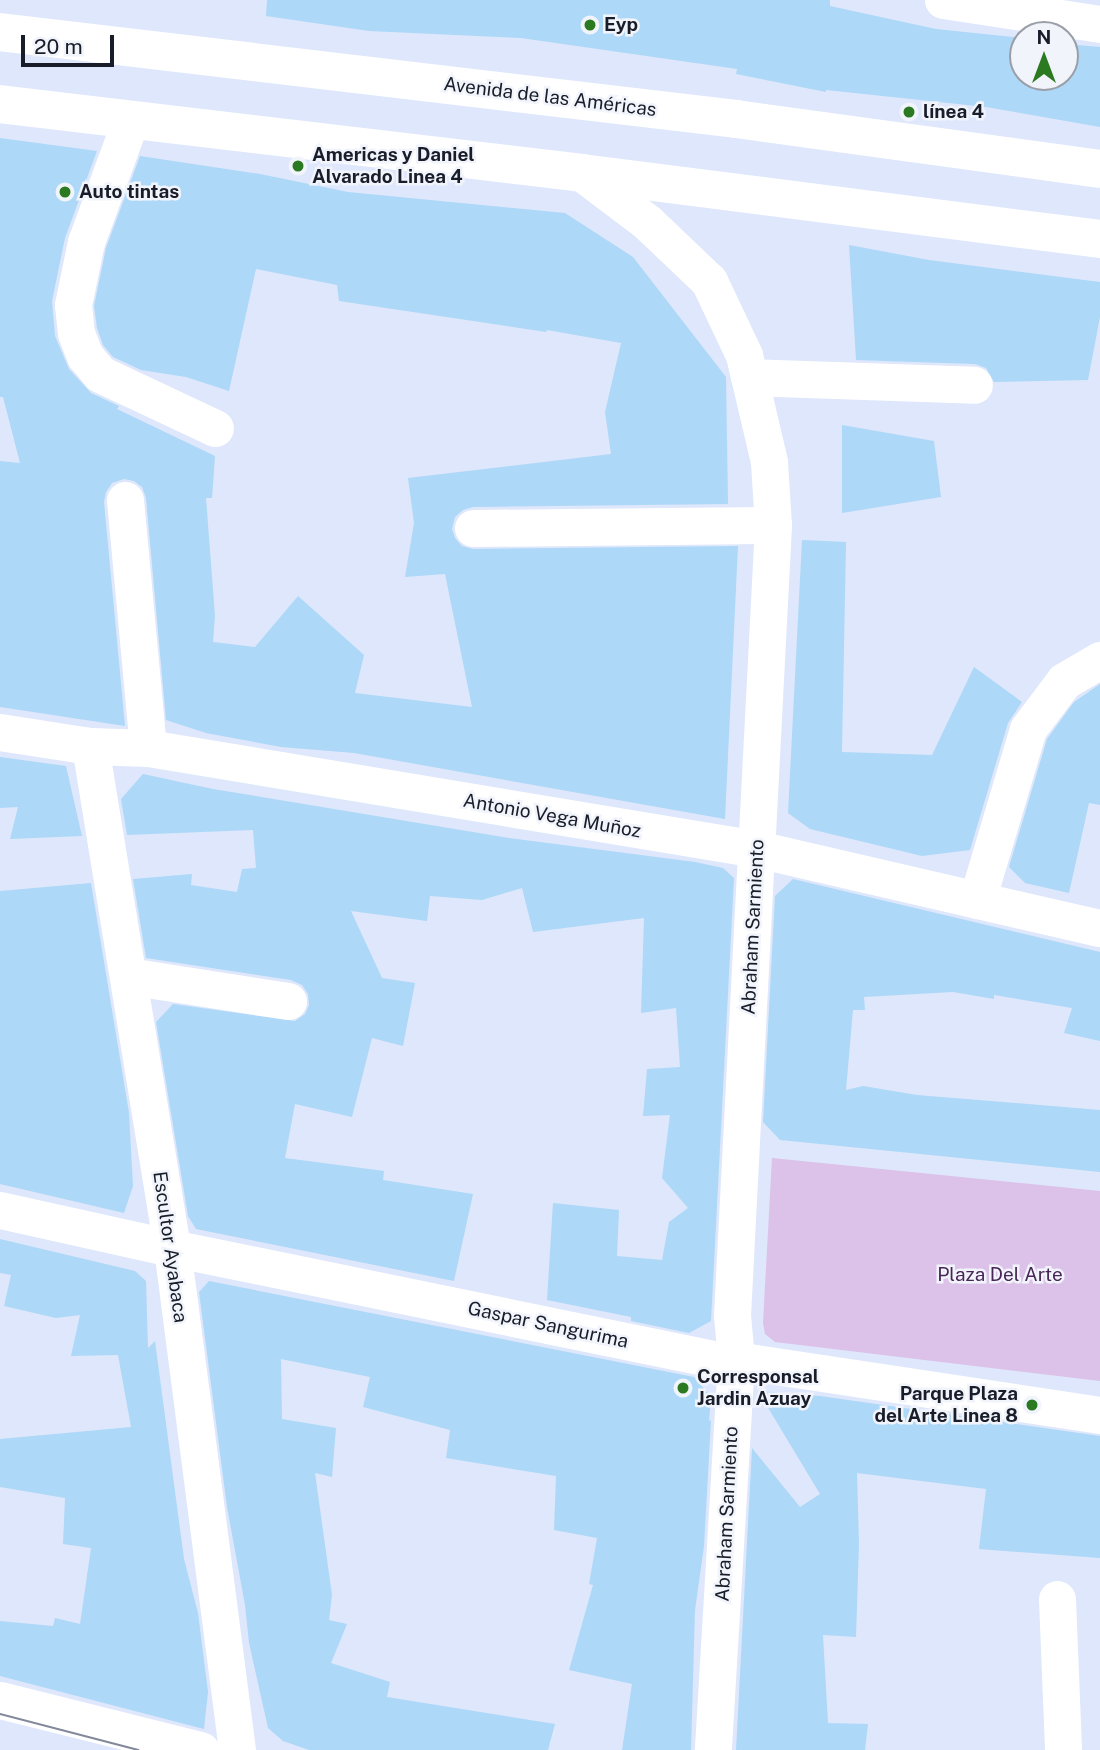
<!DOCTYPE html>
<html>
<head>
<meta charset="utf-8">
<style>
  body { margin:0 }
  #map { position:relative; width:1100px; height:1750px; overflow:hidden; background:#dee7fb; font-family:"Public Sans",sans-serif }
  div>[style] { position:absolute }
  .green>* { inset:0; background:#dcc1e8 }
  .building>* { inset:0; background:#add8f8 }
  .minor>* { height:37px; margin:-18.5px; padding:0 18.5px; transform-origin:18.5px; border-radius:18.5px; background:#fff }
  .primary>* { height:38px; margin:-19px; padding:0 19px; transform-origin:19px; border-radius:19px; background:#fff }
  .tram>* { height:2px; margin:-1px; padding:0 1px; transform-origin:1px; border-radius:1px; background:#82899a }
  .dots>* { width:19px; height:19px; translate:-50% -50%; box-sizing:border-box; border:4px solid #f1f4fb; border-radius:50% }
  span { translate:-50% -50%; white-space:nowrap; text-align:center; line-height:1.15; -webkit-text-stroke:5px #f1f4fb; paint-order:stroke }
  .poi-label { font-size:19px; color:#181d29; font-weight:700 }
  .left { translate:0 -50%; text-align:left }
  .right { translate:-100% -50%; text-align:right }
  .street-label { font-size:19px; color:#181d29 }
  .park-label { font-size:19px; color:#482557 }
  .north { position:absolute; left:1009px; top:21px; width:70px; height:70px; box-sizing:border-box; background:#f1f4fb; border:2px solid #9a9ea7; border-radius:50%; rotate:0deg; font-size:19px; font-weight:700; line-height:28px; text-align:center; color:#181d29 }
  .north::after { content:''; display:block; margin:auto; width:24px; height:32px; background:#2b7921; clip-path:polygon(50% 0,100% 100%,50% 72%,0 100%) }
  .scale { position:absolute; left:21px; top:35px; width:93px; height:32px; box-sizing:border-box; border:4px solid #181d29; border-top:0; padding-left:9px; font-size:21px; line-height:24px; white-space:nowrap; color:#181d29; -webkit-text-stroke:5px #f1f4fb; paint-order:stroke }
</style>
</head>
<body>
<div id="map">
  <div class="green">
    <div style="clip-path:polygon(772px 1158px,1100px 1191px,1100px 1381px,775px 1342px,765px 1334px,763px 1323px)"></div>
  </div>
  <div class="building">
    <div style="clip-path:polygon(267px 0,830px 0,830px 6px,936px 29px,1023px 38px,1023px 77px,1065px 77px,1065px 44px,1100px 47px,1100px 127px,986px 107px,826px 90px,826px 92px,736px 74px,737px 69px,521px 38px,369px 31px,266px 16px)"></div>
    <div style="clip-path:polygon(0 138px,97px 151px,65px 238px,52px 301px,55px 336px,69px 369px,91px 393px,119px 406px,117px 409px,215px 456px,212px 498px,206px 498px,215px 616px,213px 642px,255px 647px,298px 596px,364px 655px,355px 693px,472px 707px,445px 574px,405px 577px,414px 523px,408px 478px,611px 454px,605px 412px,621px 343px,547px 330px,546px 332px,339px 301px,337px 285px,256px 269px,229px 391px,186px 377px,141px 370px,113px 357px,103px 345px,97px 328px,94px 306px,106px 248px,140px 156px,260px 174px,348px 192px,565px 213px,633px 257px,726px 377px,728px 504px,473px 507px,463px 510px,455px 517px,452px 529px,455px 538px,462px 546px,473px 549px,738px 546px,725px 819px,354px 753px,281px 747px,206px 733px,166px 720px,146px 498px,142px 487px,134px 481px,124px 479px,112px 483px,106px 492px,104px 502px,125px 726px,0 707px,0 461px,20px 463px,3px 397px,0 397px)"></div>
    <div style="clip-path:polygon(849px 245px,929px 260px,1100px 282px,1100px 317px,1088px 380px,994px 382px,986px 368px,975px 364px,856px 360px)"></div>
    <div style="clip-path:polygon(842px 425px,934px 441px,941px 497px,842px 513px)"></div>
    <div style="clip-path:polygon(802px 540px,846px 542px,842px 752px,932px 755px,974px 667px,1022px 702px,1008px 723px,970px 850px,922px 856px,810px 829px,788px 813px)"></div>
    <div style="clip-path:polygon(1100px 684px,1100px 805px,1089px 803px,1069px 893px,1025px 883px,1009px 867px,1047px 739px,1074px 702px)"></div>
    <div style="clip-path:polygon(0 757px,66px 766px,82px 836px,10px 839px,18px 807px,0 808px)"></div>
    <div style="clip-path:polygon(143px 774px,213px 789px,509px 838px,695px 862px,723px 868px,734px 878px,711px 1321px,689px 1333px,631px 1321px,631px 1317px,547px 1300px,553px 1203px,619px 1210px,617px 1256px,662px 1260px,669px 1222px,688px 1208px,662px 1178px,670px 1115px,643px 1116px,647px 1069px,680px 1067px,676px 1008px,641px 1013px,644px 918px,533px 932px,522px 888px,482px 900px,430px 896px,427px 921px,351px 911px,382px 978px,415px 983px,403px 1046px,372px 1038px,352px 1117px,295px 1104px,285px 1158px,384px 1171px,383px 1180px,473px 1194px,454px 1281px,196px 1229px,188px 1216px,156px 1022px,173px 1004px,295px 1021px,305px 1014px,309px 1005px,308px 994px,302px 985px,291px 980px,146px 958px,133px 879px,192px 874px,191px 885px,237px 892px,242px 869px,256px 868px,253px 830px,127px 835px,121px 799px)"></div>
    <div style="clip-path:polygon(793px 879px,1100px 952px,1100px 1041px,1064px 1033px,1072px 1008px,994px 995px,994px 999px,953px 992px,864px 997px,865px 1010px,853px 1010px,846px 1090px,863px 1086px,917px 1095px,1100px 1110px,1100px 1172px,780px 1140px,763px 1122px,775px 896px)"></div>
    <div style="clip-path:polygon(91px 883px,129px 1113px,133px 1186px,124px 1213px,0 1184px,0 891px)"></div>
    <div style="clip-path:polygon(0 1239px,135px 1271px,146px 1281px,148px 1348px,155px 1341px,184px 1559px,198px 1613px,208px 1692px,204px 1729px,0 1676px,0 1621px,53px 1626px,55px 1618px,80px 1624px,91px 1548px,63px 1544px,65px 1498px,0 1487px,0 1439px,131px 1427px,118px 1355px,71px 1356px,80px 1315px,56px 1318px,4px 1306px,11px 1275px,0 1273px)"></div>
    <div style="clip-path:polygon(209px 1281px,694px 1377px,711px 1397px,709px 1421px,711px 1420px,704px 1546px,695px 1610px,691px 1750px,622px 1750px,632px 1684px,569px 1670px,593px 1585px,589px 1584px,597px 1538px,554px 1530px,556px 1476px,446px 1458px,450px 1430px,363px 1407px,370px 1377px,281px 1359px,282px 1419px,336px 1428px,332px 1477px,315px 1473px,332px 1595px,329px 1620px,347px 1624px,331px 1663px,390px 1682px,387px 1697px,555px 1724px,548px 1750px,309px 1750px,283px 1741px,268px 1728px,249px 1643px,245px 1605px,227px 1507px,199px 1292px)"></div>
    <div style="clip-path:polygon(758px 1391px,820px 1396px,1100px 1436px,1100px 1558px,979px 1549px,986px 1489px,857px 1473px,859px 1543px,856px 1637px,823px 1635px,828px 1723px,868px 1724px,865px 1750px,736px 1750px,752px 1448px,800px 1507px,820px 1494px)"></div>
  </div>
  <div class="minor">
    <div style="left:943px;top:0;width:159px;rotate:8.7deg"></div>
    <div style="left:131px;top:119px;width:131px;rotate:110.1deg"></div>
    <div style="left:86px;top:242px;width:64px;rotate:101.7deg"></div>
    <div style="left:73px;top:305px;width:28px;rotate:84deg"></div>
    <div style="left:76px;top:333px;width:25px;rotate:69deg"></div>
    <div style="left:85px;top:356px;width:23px;rotate:50deg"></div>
    <div style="left:100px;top:374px;width:127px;rotate:25.2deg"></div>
    <div style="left:582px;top:173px;width:81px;rotate:37deg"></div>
    <div style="left:647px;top:222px;width:86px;rotate:43.6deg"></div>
    <div style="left:709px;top:281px;width:82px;rotate:64.7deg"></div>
    <div style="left:744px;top:355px;width:110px;rotate:76.8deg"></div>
    <div style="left:769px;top:462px;width:63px;rotate:86.4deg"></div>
    <div style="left:773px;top:525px;width:791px;rotate:92.97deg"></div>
    <div style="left:732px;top:1315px;width:45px;rotate:84.9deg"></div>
    <div style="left:736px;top:1360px;width:391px;rotate:93.4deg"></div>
    <div style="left:749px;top:377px;width:225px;rotate:2deg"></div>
    <div style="left:125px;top:500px;width:249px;rotate:84.7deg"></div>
    <div style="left:473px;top:528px;width:300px;rotate:-0.6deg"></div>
    <div style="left:0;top:732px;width:91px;rotate:8.8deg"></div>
    <div style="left:90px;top:746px;width:58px;rotate:2deg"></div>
    <div style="left:148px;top:748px;width:617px;rotate:9.42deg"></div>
    <div style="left:757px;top:849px;width:352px;rotate:13deg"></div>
    <div style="left:90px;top:746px;width:509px;rotate:80.72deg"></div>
    <div style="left:172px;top:1248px;width:506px;rotate:82.62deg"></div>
    <div style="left:977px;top:900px;width:178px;rotate:-73.4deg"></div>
    <div style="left:1028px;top:729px;width:60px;rotate:-53.1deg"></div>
    <div style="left:1064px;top:681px;width:42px;rotate:-30.3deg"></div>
    <div style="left:128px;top:976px;width:162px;rotate:8.9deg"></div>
    <div style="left:0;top:1210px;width:176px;rotate:12.5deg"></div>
    <div style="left:172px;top:1248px;width:562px;rotate:11.59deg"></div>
    <div style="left:723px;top:1361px;width:13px;rotate:-4deg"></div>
    <div style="left:736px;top:1360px;width:368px;rotate:8.6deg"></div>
    <div style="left:1057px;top:1599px;width:151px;rotate:87.7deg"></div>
    <div style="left:0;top:1700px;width:207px;rotate:14deg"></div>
  </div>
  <div class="primary">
    <div style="left:0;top:32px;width:741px;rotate:6.74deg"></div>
    <div style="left:736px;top:119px;width:367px;rotate:7.8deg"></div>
    <div style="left:0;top:104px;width:586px;rotate:6.76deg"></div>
    <div style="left:582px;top:173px;width:522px;rotate:7.26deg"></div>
  </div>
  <div class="tram">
    <div style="left:0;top:1714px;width:143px;rotate:14.6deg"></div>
  </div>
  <div class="dots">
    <div style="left:590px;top:25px;background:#2b7921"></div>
    <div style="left:909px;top:112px;background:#2b7921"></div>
    <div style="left:298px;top:166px;background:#2b7921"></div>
    <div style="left:65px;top:192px;background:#2b7921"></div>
    <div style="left:683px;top:1388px;background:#2b7921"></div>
    <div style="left:1032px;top:1405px;background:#2b7921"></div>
  </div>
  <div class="poi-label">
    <span class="left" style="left:604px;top:25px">Eyp</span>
    <span class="left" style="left:923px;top:112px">línea 4</span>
    <span class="left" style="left:312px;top:166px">Americas y Daniel<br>Alvarado Linea 4</span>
    <span class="left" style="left:79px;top:192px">Auto tintas</span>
    <span class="left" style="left:697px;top:1388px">Corresponsal<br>Jardin Azuay</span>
    <span class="right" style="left:1018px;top:1405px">Parque Plaza<br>del Arte Linea 8</span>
  </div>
  <div class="street-label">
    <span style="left:550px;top:97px;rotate:7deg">Avenida de las Américas</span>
    <span style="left:552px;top:816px;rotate:10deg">Antonio Vega Muñoz</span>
    <span style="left:753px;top:927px;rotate:-87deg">Abraham Sarmiento</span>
    <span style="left:170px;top:1247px;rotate:82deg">Escultor Ayabaca</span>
    <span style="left:548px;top:1325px;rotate:12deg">Gaspar Sangurima</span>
    <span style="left:727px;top:1514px;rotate:-87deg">Abraham Sarmiento</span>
  </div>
  <div class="park-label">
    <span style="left:1000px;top:1275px">Plaza Del Arte</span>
  </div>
  <div class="north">N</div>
  <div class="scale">20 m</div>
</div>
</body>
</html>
